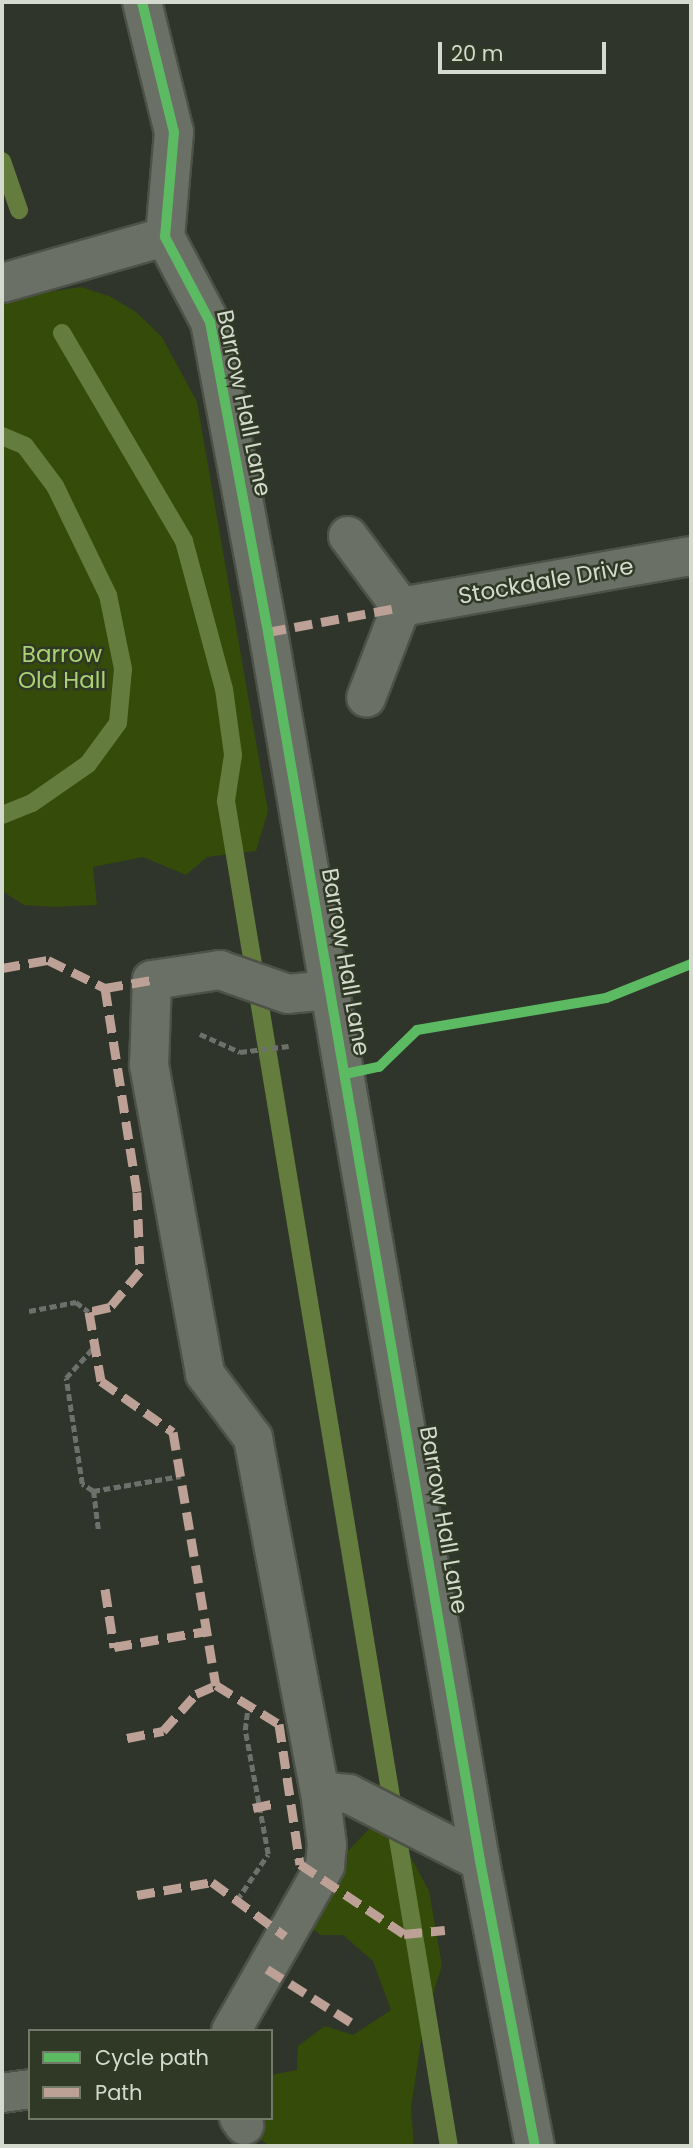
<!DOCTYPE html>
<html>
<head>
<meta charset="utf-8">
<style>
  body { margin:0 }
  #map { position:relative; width:693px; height:2148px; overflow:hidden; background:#2f352a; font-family:Poppins,sans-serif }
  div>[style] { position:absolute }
  .green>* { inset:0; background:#354b09 }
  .stream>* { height:18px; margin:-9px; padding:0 9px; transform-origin:9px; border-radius:9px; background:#647d3e }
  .path>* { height:4.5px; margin-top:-2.25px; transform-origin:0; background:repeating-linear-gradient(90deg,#6e716b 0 7px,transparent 0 10.5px) }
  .roads { filter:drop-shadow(2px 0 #4d5147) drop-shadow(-2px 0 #4d5147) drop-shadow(0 2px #4d5147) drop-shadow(0 -2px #4d5147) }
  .minor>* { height:38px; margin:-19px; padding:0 19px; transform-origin:19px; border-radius:19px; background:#6b7066 }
  .quiet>* { height:9px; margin-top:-4.5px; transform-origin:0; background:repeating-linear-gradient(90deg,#bda197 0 18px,transparent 0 27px) }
  .cycleway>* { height:10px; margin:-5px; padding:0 5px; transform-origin:5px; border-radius:5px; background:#5cba63 }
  span { translate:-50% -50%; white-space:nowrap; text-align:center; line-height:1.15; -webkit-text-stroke:5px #303925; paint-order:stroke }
  .street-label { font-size:23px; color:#d4dacd }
  .park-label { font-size:23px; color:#aad172 }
  .frame { position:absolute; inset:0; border:4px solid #d4dacd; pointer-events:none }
  .legend { position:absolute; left:28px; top:2029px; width:245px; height:91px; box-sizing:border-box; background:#303925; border:2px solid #727968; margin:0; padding:9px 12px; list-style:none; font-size:21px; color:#d4dacd }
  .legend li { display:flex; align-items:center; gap:14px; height:35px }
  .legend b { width:35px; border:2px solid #727968 }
  .scale { position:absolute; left:438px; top:42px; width:168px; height:32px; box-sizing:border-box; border:4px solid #d4dacd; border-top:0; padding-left:9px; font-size:21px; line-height:24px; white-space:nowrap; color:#d4dacd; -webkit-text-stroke:5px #303925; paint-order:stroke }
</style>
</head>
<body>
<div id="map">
  <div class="green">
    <div style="clip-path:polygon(81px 287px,109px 296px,136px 312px,162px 337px,197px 402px,268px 811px,256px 851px,207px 857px,186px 875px,143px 857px,93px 867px,97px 905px,52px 907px,24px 905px,2px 891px,2px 299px)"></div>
    <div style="clip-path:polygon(371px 1827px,408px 1852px,429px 1891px,442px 1965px,423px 2027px,411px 2108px,414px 2146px,270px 2146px,257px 2137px,255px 2118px,271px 2118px,271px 2075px,297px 2070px,298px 2046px,325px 2026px,353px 2035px,391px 2010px,373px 1961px,343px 1935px,321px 1935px,305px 1924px,344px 1855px)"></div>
  </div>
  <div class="stream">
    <div style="left:2px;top:161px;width:52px;rotate:70.9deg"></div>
    <div style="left:62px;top:333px;width:241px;rotate:59.6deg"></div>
    <div style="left:184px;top:541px;width:153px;rotate:74.9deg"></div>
    <div style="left:224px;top:689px;width:67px;rotate:82.2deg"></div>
    <div style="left:233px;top:755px;width:47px;rotate:98.7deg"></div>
    <div style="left:226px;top:801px;width:1363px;rotate:80.59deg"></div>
    <div style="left:2px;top:436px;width:25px;rotate:23deg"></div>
    <div style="left:25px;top:446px;width:50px;rotate:53.1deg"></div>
    <div style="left:55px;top:486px;width:121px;rotate:64.1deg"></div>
    <div style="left:108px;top:595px;width:76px;rotate:78.5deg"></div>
    <div style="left:123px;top:669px;width:54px;rotate:95.3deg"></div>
    <div style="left:118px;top:723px;width:51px;rotate:126.2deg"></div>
    <div style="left:88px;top:764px;width:68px;rotate:145.1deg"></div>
    <div style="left:32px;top:803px;width:32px;rotate:158deg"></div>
  </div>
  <div class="path">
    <div style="left:200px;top:1034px;width:44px;rotate:24.2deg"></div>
    <div style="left:240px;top:1052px;width:49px;rotate:-7deg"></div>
    <div style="left:29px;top:1311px;width:48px;rotate:-10.8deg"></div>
    <div style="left:76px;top:1302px;width:16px;rotate:38deg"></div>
    <div style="left:93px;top:1491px;width:13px;rotate:-148deg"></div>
    <div style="left:82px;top:1484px;width:107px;rotate:-98.6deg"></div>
    <div style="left:66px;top:1378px;width:42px;rotate:-47.9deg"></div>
    <div style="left:98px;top:1529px;width:38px;rotate:-97deg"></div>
    <div style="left:93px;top:1491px;width:89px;rotate:-9.7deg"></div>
    <div style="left:237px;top:1900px;width:55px;rotate:-56deg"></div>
    <div style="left:268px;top:1854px;width:126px;rotate:-100.5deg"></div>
    <div style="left:245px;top:1730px;width:25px;rotate:-83deg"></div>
  </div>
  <div class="roads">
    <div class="minor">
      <div style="left:142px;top:2px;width:134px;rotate:76.2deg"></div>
      <div style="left:174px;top:132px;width:105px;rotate:94.9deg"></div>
      <div style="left:165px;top:237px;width:96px;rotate:62.1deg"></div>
      <div style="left:210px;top:322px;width:315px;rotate:79.4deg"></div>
      <div style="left:268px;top:632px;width:1247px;rotate:80.21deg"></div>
      <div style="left:480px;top:1861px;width:290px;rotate:79.1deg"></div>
      <div style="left:2px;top:283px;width:169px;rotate:-15.8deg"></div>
      <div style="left:348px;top:536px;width:89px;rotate:53.3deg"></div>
      <div style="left:401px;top:607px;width:97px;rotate:111deg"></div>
      <div style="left:401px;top:607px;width:294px;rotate:-10deg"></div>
      <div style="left:330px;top:990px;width:42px;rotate:174.6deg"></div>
      <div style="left:288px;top:994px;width:72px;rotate:-160.6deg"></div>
      <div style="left:220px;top:970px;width:69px;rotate:171.6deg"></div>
      <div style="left:152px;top:980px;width:85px;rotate:92deg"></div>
      <div style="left:149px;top:1065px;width:314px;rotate:79.7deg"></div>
      <div style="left:205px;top:1374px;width:80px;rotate:53.1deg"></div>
      <div style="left:253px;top:1438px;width:359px;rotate:79.3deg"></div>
      <div style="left:320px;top:1791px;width:29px;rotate:6deg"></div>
      <div style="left:349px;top:1794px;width:147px;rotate:27.1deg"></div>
      <div style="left:231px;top:2031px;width:190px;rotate:-60.3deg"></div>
      <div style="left:325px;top:1866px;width:21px;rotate:-85deg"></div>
      <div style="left:327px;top:1845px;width:54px;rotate:-97.4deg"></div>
      <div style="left:2px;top:2093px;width:28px;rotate:-8deg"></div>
      <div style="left:239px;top:2118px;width:9px;rotate:54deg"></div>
    </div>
  </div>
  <div class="quiet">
    <div style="left:268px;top:632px;width:135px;rotate:-10.6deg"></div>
    <div style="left:2px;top:968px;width:47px;rotate:-9.9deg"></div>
    <div style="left:48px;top:960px;width:64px;rotate:26.2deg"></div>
    <div style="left:105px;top:988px;width:48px;rotate:-9.7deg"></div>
    <div style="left:105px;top:988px;width:206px;rotate:81.1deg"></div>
    <div style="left:137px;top:1192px;width:79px;rotate:87.8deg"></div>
    <div style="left:140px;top:1271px;width:47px;rotate:129.8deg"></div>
    <div style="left:110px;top:1307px;width:22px;rotate:167deg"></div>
    <div style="left:89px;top:1312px;width:70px;rotate:80.1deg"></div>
    <div style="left:101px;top:1381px;width:88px;rotate:35.3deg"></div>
    <div style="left:173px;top:1432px;width:257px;rotate:80.4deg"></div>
    <div style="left:216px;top:1685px;width:74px;rotate:31.8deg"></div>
    <div style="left:279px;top:1724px;width:142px;rotate:81.5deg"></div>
    <div style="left:300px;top:1864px;width:125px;rotate:33.9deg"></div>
    <div style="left:404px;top:1934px;width:41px;rotate:-5.6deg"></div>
    <div style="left:105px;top:1589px;width:59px;rotate:81.2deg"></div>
    <div style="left:114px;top:1647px;width:94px;rotate:-9.8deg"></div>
    <div style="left:127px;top:1738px;width:37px;rotate:-11deg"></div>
    <div style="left:163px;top:1731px;width:50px;rotate:-48.3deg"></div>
    <div style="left:196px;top:1694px;width:22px;rotate:-24deg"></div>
    <div style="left:253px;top:1808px;width:24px;rotate:-12deg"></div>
    <div style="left:137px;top:1895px;width:76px;rotate:-9.8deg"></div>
    <div style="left:212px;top:1882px;width:91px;rotate:36.5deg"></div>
    <div style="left:267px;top:1969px;width:101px;rotate:32.4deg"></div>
  </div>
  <div class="cycleway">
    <div style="left:142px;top:2px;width:134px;rotate:76.2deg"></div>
    <div style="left:174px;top:132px;width:105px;rotate:94.9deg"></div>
    <div style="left:165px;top:237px;width:96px;rotate:62.1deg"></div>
    <div style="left:210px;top:322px;width:315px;rotate:79.4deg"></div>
    <div style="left:268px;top:632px;width:1247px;rotate:80.21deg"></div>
    <div style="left:480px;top:1861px;width:290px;rotate:79.1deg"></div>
    <div style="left:345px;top:1074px;width:35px;rotate:-12deg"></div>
    <div style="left:379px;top:1067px;width:53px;rotate:-44.2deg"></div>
    <div style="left:417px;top:1030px;width:192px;rotate:-9.6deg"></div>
    <div style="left:606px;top:998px;width:92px;rotate:-21.8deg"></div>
  </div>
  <div class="street-label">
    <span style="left:244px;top:403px;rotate:78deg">Barrow Hall Lane</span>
    <span style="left:546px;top:581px;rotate:-10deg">Stockdale Drive</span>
    <span style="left:346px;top:962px;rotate:80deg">Barrow Hall Lane</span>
    <span style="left:444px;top:1520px;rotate:80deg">Barrow Hall Lane</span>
  </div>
  <div class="park-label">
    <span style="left:62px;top:667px">Barrow<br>Old Hall</span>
  </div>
  <div class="frame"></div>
  <ul class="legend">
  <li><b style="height:9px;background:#5cba63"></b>Cycle path</li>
  <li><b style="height:9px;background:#bda197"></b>Path</li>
  </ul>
  <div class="scale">20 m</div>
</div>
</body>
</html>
